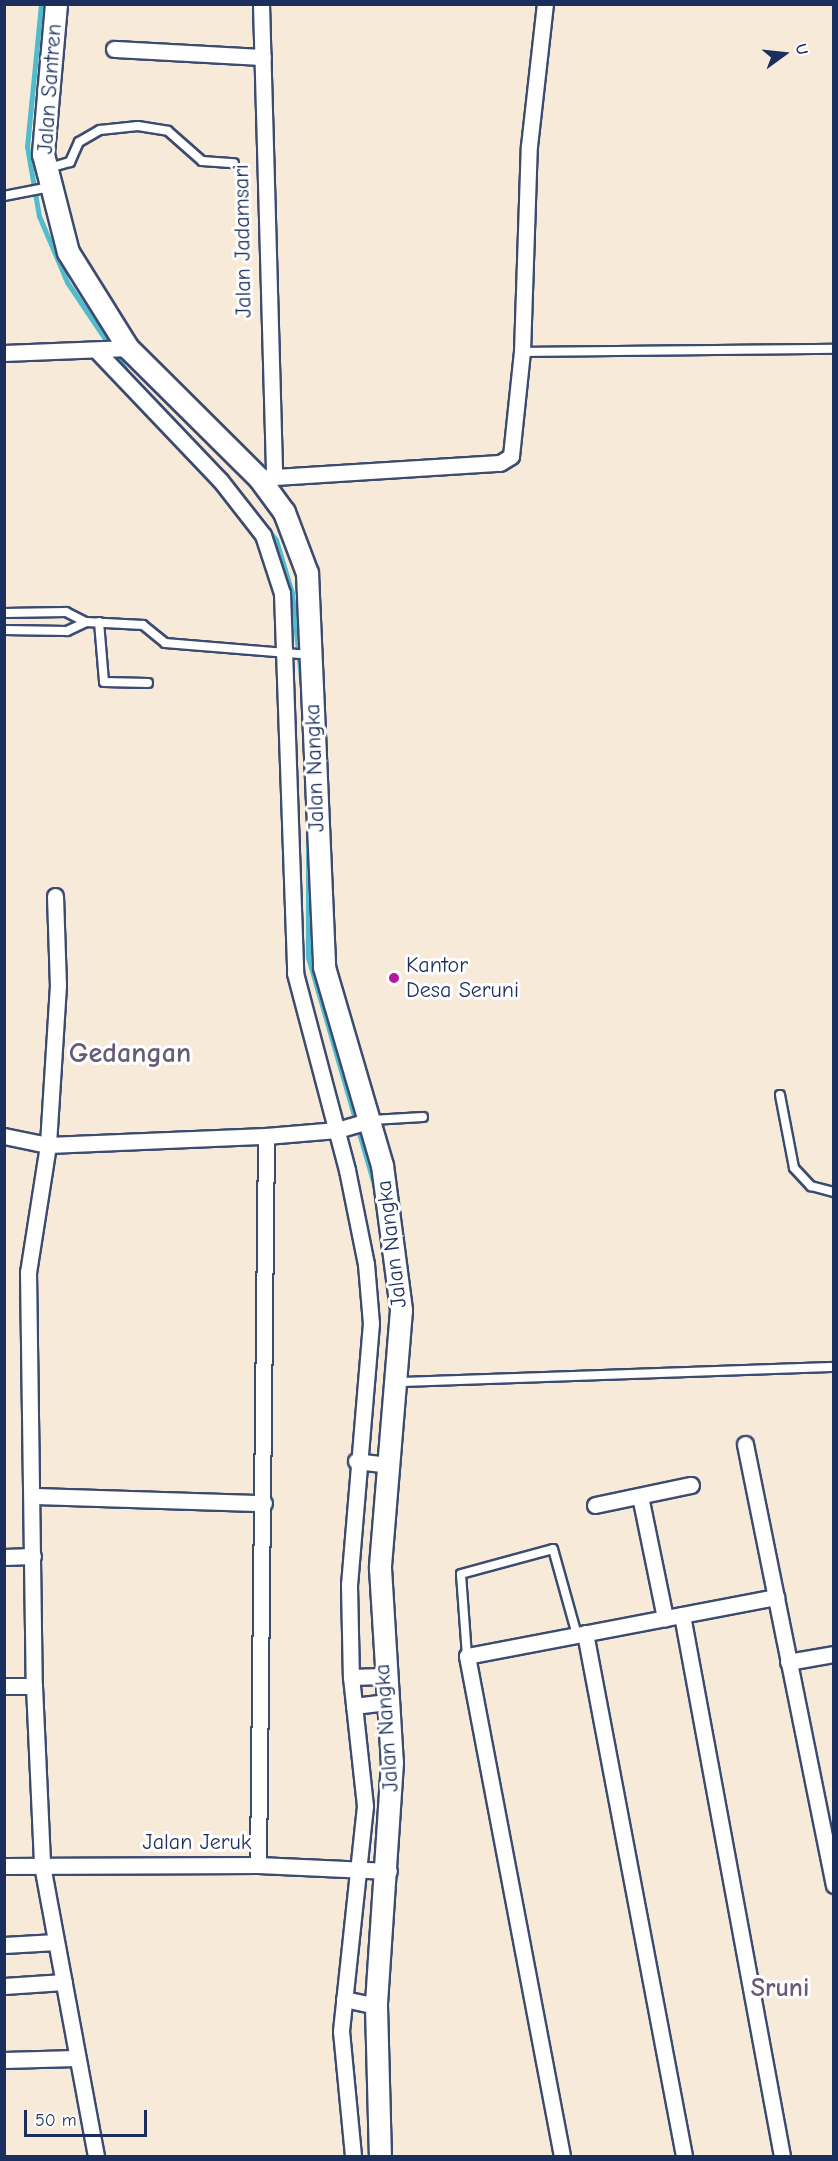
<!DOCTYPE html>
<html>
<head>
<meta charset="utf-8">
<style>
  body { margin:0 }
  #map { position:relative; width:838px; height:2161px; overflow:hidden; background:#f8ead9; font-family:"Comic Neue",sans-serif }
  div>[style] { position:absolute }
  .stream>* { height:5px; margin:-2.5px; padding:0 2.5px; transform-origin:2.5px; border-radius:2.5px; background:#51bdcc }
  .roads { filter:drop-shadow(2px 0 #3c4b70) drop-shadow(-2px 0 #3c4b70) drop-shadow(0 2px #3c4b70) drop-shadow(0 -2px #3c4b70) }
  .lane>* { height:8px; margin:-4px; padding:0 4px; transform-origin:4px; border-radius:4px; background:#fff }
  .street>* { height:15px; margin:-7.5px; padding:0 7.5px; transform-origin:7.5px; border-radius:7.5px; background:#fff }
  .secondary>* { height:21px; margin:-10.5px; padding:0 10.5px; transform-origin:10.5px; border-radius:10.5px; background:#fff }
  .dots>* { width:16px; height:16px; translate:-50% -50%; box-sizing:border-box; border:3px solid #fff; border-radius:50% }
  span { translate:-50% -50%; white-space:nowrap; text-align:center; line-height:1.15; -webkit-text-stroke:6px #fff; paint-order:stroke }
  .street-label { font-size:22px; color:#1b2f5e }
  .poi-label { font-size:22px; color:#1b2f5e }
  .left { translate:0 -50%; text-align:left }
  .quarter-label { font-size:26px; color:#665c79; font-weight:700 }
  .district-label { font-size:28px; color:#665c79; font-weight:700 }
  .frame { position:absolute; inset:0; border:6px solid #1b2f5e; pointer-events:none }
  .north { position:absolute; left:754px; top:24px; width:60px; height:60px; -webkit-text-stroke:4px #fff; paint-order:stroke; rotate:75deg; font-size:16px; font-weight:700; line-height:24px; text-align:center; color:#1b2f5e }
  .north::after { content:''; display:block; margin:auto; width:21px; height:27px; background:#1b2f5e; clip-path:polygon(50% 0,100% 100%,50% 72%,0 100%) }
  .scale { position:absolute; left:24px; top:2110px; width:123px; height:27px; box-sizing:border-box; border:3px solid #1b2f5e; border-top:0; padding-left:8px; font-size:18px; line-height:21px; white-space:nowrap; color:#1b2f5e; -webkit-text-stroke:4px #fff; paint-order:stroke }
</style>
</head>
<body>
<div id="map">
  <div class="stream">
    <div style="left:41px;top:4px;width:143px;rotate:95.6deg"></div>
    <div style="left:27px;top:146px;width:71px;rotate:80.3deg"></div>
    <div style="left:39px;top:216px;width:72px;rotate:67deg"></div>
    <div style="left:67px;top:282px;width:106px;rotate:56.2deg"></div>
    <div style="left:266px;top:527px;width:16px;rotate:52deg"></div>
    <div style="left:276px;top:540px;width:55px;rotate:73.2deg"></div>
    <div style="left:292px;top:593px;width:96px;rotate:84deg"></div>
    <div style="left:308px;top:833px;width:124px;rotate:90deg"></div>
    <div style="left:308px;top:957px;width:241px;rotate:73.8deg"></div>
  </div>
  <div class="roads">
    <div class="lane">
      <div style="left:49px;top:168px;width:22px;rotate:-16deg"></div>
      <div style="left:70px;top:162px;width:22px;rotate:-66deg"></div>
      <div style="left:79px;top:142px;width:24px;rotate:-30deg"></div>
      <div style="left:100px;top:130px;width:38px;rotate:-6deg"></div>
      <div style="left:138px;top:126px;width:30px;rotate:9deg"></div>
      <div style="left:168px;top:131px;width:45px;rotate:41.4deg"></div>
      <div style="left:202px;top:161px;width:32px;rotate:4deg"></div>
      <div style="left:4px;top:196px;width:47px;rotate:-11.1deg"></div>
      <div style="left:522px;top:352px;width:312px;rotate:-0.6deg"></div>
      <div style="left:4px;top:613px;width:62px;rotate:-0.9deg"></div>
      <div style="left:66px;top:612px;width:22px;rotate:27deg"></div>
      <div style="left:86px;top:622px;width:57px;rotate:3deg"></div>
      <div style="left:143px;top:625px;width:28px;rotate:39deg"></div>
      <div style="left:165px;top:643px;width:145px;rotate:4.7deg"></div>
      <div style="left:99px;top:622px;width:60px;rotate:85.2deg"></div>
      <div style="left:104px;top:682px;width:44px;rotate:1.3deg"></div>
      <div style="left:4px;top:630px;width:63px;rotate:0.9deg"></div>
      <div style="left:67px;top:631px;width:21px;rotate:-25deg"></div>
      <div style="left:780px;top:1095px;width:74px;rotate:79.1deg"></div>
      <div style="left:794px;top:1168px;width:25px;rotate:47deg"></div>
      <div style="left:811px;top:1186px;width:24px;rotate:15deg"></div>
      <div style="left:372px;top:1120px;width:51px;rotate:-3.4deg"></div>
      <div style="left:399px;top:1382px;width:435px;rotate:-2deg"></div>
      <div style="left:467px;top:1656px;width:82px;rotate:-94.2deg"></div>
      <div style="left:461px;top:1574px;width:95px;rotate:-15.2deg"></div>
      <div style="left:553px;top:1549px;width:89px;rotate:74.4deg"></div>
    </div>
    <div class="street">
      <div style="left:261px;top:4px;width:472px;rotate:88.4deg"></div>
      <div style="left:114px;top:49px;width:149px;rotate:3.1deg"></div>
      <div style="left:97px;top:351px;width:178px;rotate:46.4deg"></div>
      <div style="left:220px;top:480px;width:70px;rotate:52deg"></div>
      <div style="left:263px;top:535px;width:61px;rotate:71.9deg"></div>
      <div style="left:282px;top:593px;width:380px;rotate:88deg"></div>
      <div style="left:295px;top:973px;width:204px;rotate:75.2deg"></div>
      <div style="left:347px;top:1170px;width:96px;rotate:78.6deg"></div>
      <div style="left:366px;top:1264px;width:59px;rotate:85.2deg"></div>
      <div style="left:371px;top:1323px;width:263px;rotate:94.8deg"></div>
      <div style="left:349px;top:1585px;width:92px;rotate:88.8deg"></div>
      <div style="left:351px;top:1677px;width:130px;rotate:83.8deg"></div>
      <div style="left:365px;top:1806px;width:226px;rotate:96.1deg"></div>
      <div style="left:341px;top:2031px;width:126px;rotate:84.5deg"></div>
      <div style="left:4px;top:353px;width:124px;rotate:-2.3deg"></div>
      <div style="left:259px;top:478px;width:241px;rotate:-3.6deg"></div>
      <div style="left:500px;top:463px;width:13px;rotate:-32deg"></div>
      <div style="left:511px;top:456px;width:105px;rotate:-84deg"></div>
      <div style="left:522px;top:352px;width:206px;rotate:-88.1deg"></div>
      <div style="left:529px;top:146px;width:143px;rotate:-83.6deg"></div>
      <div style="left:55px;top:896px;width:89px;rotate:88.1deg"></div>
      <div style="left:58px;top:985px;width:160px;rotate:93.6deg"></div>
      <div style="left:48px;top:1145px;width:129px;rotate:98.9deg"></div>
      <div style="left:28px;top:1272px;width:414px;rotate:89.2deg"></div>
      <div style="left:34px;top:1686px;width:179px;rotate:87.4deg"></div>
      <div style="left:42px;top:1865px;width:296px;rotate:79.5deg"></div>
      <div style="left:4px;top:1136px;width:45px;rotate:11.6deg"></div>
      <div style="left:48px;top:1145px;width:218px;rotate:-2.4deg"></div>
      <div style="left:266px;top:1136px;width:71px;rotate:-4.8deg"></div>
      <div style="left:337px;top:1130px;width:36px;rotate:-16deg"></div>
      <div style="left:745px;top:1444px;width:450px;rotate:78.6deg"></div>
      <div style="left:356px;top:1461px;width:35px;rotate:7deg"></div>
      <div style="left:35px;top:1496px;width:229px;rotate:1.8deg"></div>
      <div style="left:640px;top:1496px;width:125px;rotate:78.4deg"></div>
      <div style="left:595px;top:1505px;width:98px;rotate:-11.8deg"></div>
      <div style="left:4px;top:1557px;width:29px;rotate:-2deg"></div>
      <div style="left:682px;top:1615px;width:550px;rotate:79.53deg"></div>
      <div style="left:585px;top:1633px;width:532px;rotate:79.28deg"></div>
      <div style="left:788px;top:1662px;width:47px;rotate:-9.9deg"></div>
      <div style="left:351px;top:1677px;width:32px;rotate:-2deg"></div>
      <div style="left:4px;top:1686px;width:30px"></div>
      <div style="left:354px;top:1706px;width:31px;rotate:-7deg"></div>
      <div style="left:258px;top:1865px;width:729px;rotate:-89.37deg"></div>
      <div style="left:4px;top:1866px;width:254px;rotate:-0.2deg"></div>
      <div style="left:258px;top:1865px;width:131px;rotate:2.6deg"></div>
      <div style="left:4px;top:1945px;width:52px;rotate:-3.3deg"></div>
      <div style="left:4px;top:1986px;width:60px;rotate:-3.8deg"></div>
      <div style="left:344px;top:1999px;width:33px;rotate:12deg"></div>
      <div style="left:4px;top:2060px;width:72px;rotate:-1.6deg"></div>
      <div style="left:562px;top:2156px;width:509px;rotate:-100.76deg"></div>
      <div style="left:467px;top:1656px;width:315px;rotate:-10.8deg"></div>
    </div>
    <div class="secondary">
      <div style="left:56px;top:4px;width:151px;rotate:95deg"></div>
      <div style="left:43px;top:154px;width:101px;rotate:75.7deg"></div>
      <div style="left:68px;top:252px;width:113px;rotate:58deg"></div>
      <div style="left:128px;top:348px;width:185px;rotate:44.8deg"></div>
      <div style="left:259px;top:478px;width:42px;rotate:53.7deg"></div>
      <div style="left:284px;top:512px;width:65px;rotate:69.3deg"></div>
      <div style="left:307px;top:573px;width:394px;rotate:87.5deg"></div>
      <div style="left:324px;top:967px;width:206px;rotate:73.7deg"></div>
      <div style="left:382px;top:1165px;width:146px;rotate:82.5deg"></div>
      <div style="left:401px;top:1310px;width:259px;rotate:94.7deg"></div>
      <div style="left:380px;top:1568px;width:194px;rotate:86.5deg"></div>
      <div style="left:392px;top:1762px;width:245px;rotate:93.8deg"></div>
      <div style="left:376px;top:2006px;width:150px;rotate:88.5deg"></div>
    </div>
  </div>
  <div class="dots">
    <div style="left:394px;top:978px;background:#b5179e"></div>
  </div>
  <div class="street-label">
    <span style="left:50px;top:89px;rotate:-86deg">Jalan Santren</span>
    <span style="left:243px;top:241px;rotate:-91deg">Jalan Jadamsari</span>
    <span style="left:315px;top:768px;rotate:-92deg">Jalan Nangka</span>
    <span style="left:392px;top:1244px;rotate:-97deg">Jalan Nangka</span>
    <span style="left:387px;top:1728px;rotate:-94deg">Jalan Nangka</span>
    <span style="left:197px;top:1843px">Jalan Jeruk</span>
  </div>
  <div class="poi-label">
    <span class="left" style="left:406px;top:978px">Kantor<br>Desa Seruni</span>
  </div>
  <div class="quarter-label">
    <span style="left:780px;top:1989px">Sruni</span>
  </div>
  <div class="district-label">
    <span style="left:130px;top:1053px">Gedangan</span>
  </div>
  <div class="frame"></div>
  <div class="north">U</div>
  <div class="scale">50 m</div>
</div>
</body>
</html>
